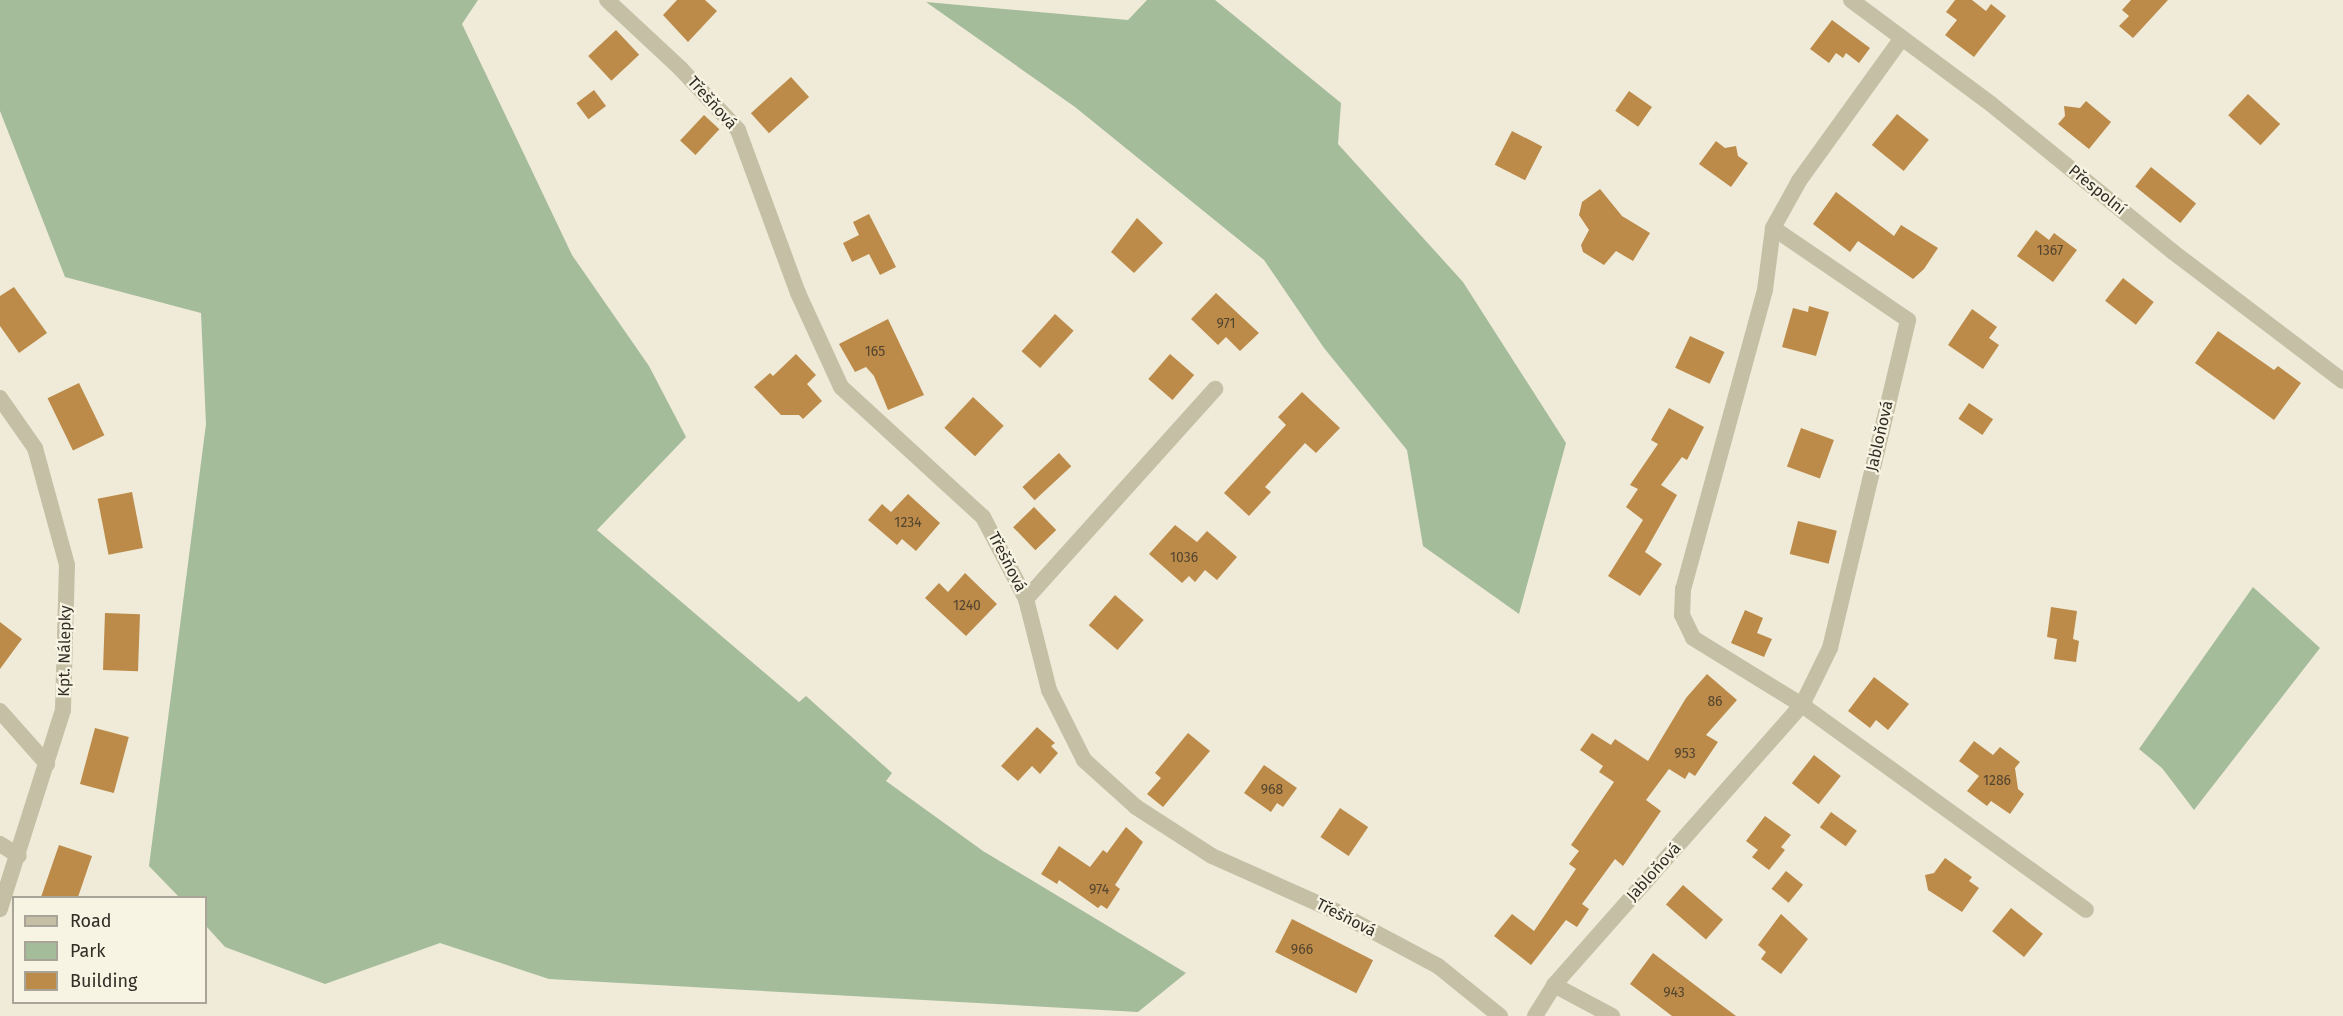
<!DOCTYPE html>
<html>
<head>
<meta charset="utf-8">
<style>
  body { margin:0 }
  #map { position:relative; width:2343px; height:1016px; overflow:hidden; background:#efebd8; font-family:"Fira Sans",sans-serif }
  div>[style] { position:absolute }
  .green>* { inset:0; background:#a5bc9a }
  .building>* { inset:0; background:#bc8b49; transform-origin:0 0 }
  .minor>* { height:16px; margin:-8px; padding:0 8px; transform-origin:8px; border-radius:8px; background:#c5bfa6 }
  span { translate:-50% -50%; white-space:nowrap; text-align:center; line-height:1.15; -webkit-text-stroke:4.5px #f7f4e4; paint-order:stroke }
  .number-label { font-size:14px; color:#54452f }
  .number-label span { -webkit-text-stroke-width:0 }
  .street-label { font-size:16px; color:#322e26 }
  .legend { position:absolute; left:12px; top:896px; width:195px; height:108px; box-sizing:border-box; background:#f7f4e4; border:2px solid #a8a598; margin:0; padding:8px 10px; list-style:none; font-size:18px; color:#322e26 }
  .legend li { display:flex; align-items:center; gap:12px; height:30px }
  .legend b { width:30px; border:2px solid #a8a598 }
</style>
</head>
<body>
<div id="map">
  <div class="green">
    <div style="clip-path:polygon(0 0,478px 0,462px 24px,572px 255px,649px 366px,686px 437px,597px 530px,799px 702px,806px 696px,892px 773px,886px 781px,983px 851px,1186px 973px,1138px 1012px,549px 979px,440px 943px,325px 984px,225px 947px,206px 926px,206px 898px,179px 897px,149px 866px,206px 424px,201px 313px,65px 277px,0 111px)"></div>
    <div style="clip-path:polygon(1147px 0,1215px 0,1341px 103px,1338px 144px,1463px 282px,1566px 443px,1519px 614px,1423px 546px,1407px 450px,1324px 348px,1264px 260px,1075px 107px,926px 2px,1128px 20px)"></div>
    <div style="clip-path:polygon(2253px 587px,2320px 648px,2194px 810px,2162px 768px,2139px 749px)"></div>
  </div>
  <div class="building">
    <div style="clip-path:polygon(677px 0,705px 0,717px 11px,688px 42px,663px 15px)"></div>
    <div style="clip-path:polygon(1955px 0,1972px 0,1986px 11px,1991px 4px,2006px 16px,1974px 57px,1945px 35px,1957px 20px,1946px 12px)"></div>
    <div style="clip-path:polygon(2131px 0,2168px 0,2133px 38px,2119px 26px,2129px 16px,2122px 10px)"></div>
    <div style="clip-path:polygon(1832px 20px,1870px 48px,1859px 63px,1846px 53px,1843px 58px,1836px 53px,1829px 63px,1810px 49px)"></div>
    <div style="left:616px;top:30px;width:34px;height:38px;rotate:47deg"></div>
    <div style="left:791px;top:77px;width:27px;height:54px;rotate:48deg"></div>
    <div style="left:594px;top:90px;width:20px;height:22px;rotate:53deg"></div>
    <div style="left:1629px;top:91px;width:28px;height:24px;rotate:35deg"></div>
    <div style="left:2248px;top:94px;width:44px;height:29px;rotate:43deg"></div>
    <div style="clip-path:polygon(2086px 101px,2111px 122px,2089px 149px,2058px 124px,2065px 116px,2064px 106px,2080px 108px)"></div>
    <div style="left:1897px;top:114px;width:41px;height:40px;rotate:39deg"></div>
    <div style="left:704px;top:115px;width:21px;height:35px;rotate:43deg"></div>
    <div style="left:1512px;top:131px;width:34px;height:38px;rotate:27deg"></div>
    <div style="clip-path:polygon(1716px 141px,1725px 148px,1736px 146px,1738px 156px,1748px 163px,1731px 187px,1699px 164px)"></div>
    <div style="left:2151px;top:167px;width:58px;height:25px;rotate:39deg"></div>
    <div style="clip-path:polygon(1600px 189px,1622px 216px,1650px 233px,1633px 261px,1616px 251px,1604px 265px,1583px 252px,1581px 245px,1589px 230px,1579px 215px,1582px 202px)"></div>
    <div style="clip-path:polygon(1836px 192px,1894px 236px,1901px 225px,1938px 248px,1924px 269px,1913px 279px,1858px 241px,1850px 252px,1813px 224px)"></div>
    <div style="clip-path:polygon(869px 214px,896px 267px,880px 275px,869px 254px,852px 262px,843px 243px,859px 235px,853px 222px)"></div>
    <div style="clip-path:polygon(1137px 218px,1163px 243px,1134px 273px,1111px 252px)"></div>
    <div style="clip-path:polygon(2036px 230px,2049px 240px,2054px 233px,2077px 250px,2053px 282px,2017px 256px)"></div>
    <div style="left:2123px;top:278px;width:39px;height:29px;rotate:38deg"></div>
    <div style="clip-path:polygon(14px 287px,47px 333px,19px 353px,0 326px,0 296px)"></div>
    <div style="clip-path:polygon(1216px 293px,1259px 333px,1240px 351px,1226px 337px,1218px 345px,1191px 319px)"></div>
    <div style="clip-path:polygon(1809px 306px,1829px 312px,1816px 356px,1782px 347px,1793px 308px,1808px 312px)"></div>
    <div style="clip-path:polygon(1972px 309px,1997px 327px,1989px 338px,1999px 345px,1983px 369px,1948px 345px)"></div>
    <div style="left:1055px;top:314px;width:25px;height:50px;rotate:42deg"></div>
    <div style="clip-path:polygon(888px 319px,924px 395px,888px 410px,874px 376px,866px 367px,855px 372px,839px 344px)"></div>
    <div style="clip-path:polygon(2218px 331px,2274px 370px,2278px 366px,2301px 383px,2274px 420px,2195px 363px)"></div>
    <div style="left:1690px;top:336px;width:38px;height:35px;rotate:25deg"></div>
    <div style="clip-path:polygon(796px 354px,816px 375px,807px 384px,822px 401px,803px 419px,799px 415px,781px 415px,754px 387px,770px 373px,773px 376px)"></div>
    <div style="left:1170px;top:354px;width:32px;height:33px;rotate:41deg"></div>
    <div style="left:79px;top:383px;width:58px;height:35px;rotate:64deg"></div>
    <div style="clip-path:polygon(1302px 392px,1340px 428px,1316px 453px,1305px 443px,1265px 487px,1271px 492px,1249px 516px,1224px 493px,1286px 425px,1278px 417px)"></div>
    <div style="left:973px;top:397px;width:42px;height:42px;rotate:43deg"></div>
    <div style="left:1969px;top:403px;width:29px;height:19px;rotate:34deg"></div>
    <div style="clip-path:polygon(1669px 408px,1704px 427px,1687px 460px,1682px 457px,1661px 485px,1677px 495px,1645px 552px,1662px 564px,1640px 596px,1608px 576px,1643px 520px,1626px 507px,1638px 489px,1630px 485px,1658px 444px,1651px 440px)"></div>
    <div style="left:1801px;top:428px;width:35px;height:41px;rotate:20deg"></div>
    <div style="left:1059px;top:453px;width:18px;height:50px;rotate:47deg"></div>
    <div style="left:132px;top:492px;width:57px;height:35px;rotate:79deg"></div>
    <div style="clip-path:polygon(908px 494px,940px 523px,916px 551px,902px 539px,897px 545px,868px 520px,882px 504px,891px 512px)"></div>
    <div style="left:1034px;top:507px;width:32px;height:29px;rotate:46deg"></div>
    <div style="left:1798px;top:521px;width:40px;height:34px;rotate:14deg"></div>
    <div style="clip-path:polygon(1175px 525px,1197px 542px,1207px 531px,1237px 557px,1217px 580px,1205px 570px,1195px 582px,1189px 576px,1182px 583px,1149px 554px)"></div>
    <div style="clip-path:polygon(965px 573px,997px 604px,966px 636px,925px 598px,939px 583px,948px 592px)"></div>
    <div style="left:1115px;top:595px;width:38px;height:40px;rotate:41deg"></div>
    <div style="clip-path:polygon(2051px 607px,2077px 611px,2073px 639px,2079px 641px,2076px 662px,2054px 659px,2057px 639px,2047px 637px)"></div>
    <div style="clip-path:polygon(1745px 610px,1763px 618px,1757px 633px,1772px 639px,1764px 657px,1731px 643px)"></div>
    <div style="left:105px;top:613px;width:35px;height:57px;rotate:2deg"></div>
    <div style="clip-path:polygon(0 622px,22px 639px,0 669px)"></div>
    <div style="clip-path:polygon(1707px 674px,1737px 700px,1706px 735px,1718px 742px,1695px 776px,1689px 772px,1685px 779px,1669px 769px,1646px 800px,1661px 811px,1623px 866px,1615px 859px,1582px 904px,1589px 909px,1577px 927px,1566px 920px,1531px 965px,1494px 936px,1512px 914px,1534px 931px,1576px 869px,1569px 864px,1579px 851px,1571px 845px,1614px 782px,1599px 772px,1603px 766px,1580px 750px,1592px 733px,1611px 745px,1615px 739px,1648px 761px,1686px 698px)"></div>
    <div style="clip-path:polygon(1874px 677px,1909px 704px,1888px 730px,1876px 720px,1870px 728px,1848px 711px)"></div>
    <div style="clip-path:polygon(1037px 727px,1055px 743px,1051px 746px,1058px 753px,1040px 774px,1032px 766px,1018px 781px,1001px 766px)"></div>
    <div style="left:95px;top:728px;width:35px;height:58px;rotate:15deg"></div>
    <div style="clip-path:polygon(1188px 733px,1210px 751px,1163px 807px,1147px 794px,1161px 778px,1155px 773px)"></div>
    <div style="clip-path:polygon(1974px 741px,1993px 755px,2000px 747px,2020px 762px,2015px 768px,2018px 789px,2024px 794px,2010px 814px,1991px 801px,1987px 806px,1967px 791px,1979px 776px,1959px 761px)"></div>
    <div style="left:1814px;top:755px;width:34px;height:36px;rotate:38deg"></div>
    <div style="clip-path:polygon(1264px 765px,1297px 788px,1283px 807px,1277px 803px,1271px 812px,1244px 793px)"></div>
    <div style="left:1340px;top:808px;width:34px;height:35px;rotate:34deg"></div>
    <div style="left:1831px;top:812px;width:32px;height:19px;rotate:36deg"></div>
    <div style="clip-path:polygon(1765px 816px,1791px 835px,1781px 847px,1785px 850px,1769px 870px,1752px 857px,1758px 850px,1746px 841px)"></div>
    <div style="clip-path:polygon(1126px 827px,1143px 842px,1115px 885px,1120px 889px,1107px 909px,1101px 905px,1098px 908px,1059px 880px,1057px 884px,1041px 874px,1059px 846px,1090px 867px,1103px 850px,1107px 853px)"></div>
    <div style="clip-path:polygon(59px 845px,92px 856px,78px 897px,41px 897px)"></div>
    <div style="clip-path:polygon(1945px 858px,1972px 877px,1969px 881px,1979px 888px,1962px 912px,1928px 890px,1925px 875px,1934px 873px)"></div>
    <div style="left:1786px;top:871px;width:22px;height:23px;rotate:39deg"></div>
    <div style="left:1683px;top:885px;width:53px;height:26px;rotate:41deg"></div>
    <div style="left:2011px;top:908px;width:41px;height:30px;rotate:39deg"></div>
    <div style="clip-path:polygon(1781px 914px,1808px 939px,1781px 974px,1761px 959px,1766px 952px,1758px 945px)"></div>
    <div style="left:1292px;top:919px;width:91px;height:37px;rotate:27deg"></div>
    <div style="clip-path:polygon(1653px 953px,1708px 995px,1736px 1016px,1672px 1016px,1630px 984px)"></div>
  </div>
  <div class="minor">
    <div style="left:607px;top:0;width:100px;rotate:43deg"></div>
    <div style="left:680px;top:68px;width:85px;rotate:46.9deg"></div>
    <div style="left:738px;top:130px;width:174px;rotate:69.8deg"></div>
    <div style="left:798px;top:293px;width:103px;rotate:65.4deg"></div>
    <div style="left:841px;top:387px;width:193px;rotate:42.5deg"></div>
    <div style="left:983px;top:517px;width:93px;rotate:62.3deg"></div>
    <div style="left:1026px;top:599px;width:94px;rotate:75.8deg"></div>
    <div style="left:1049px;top:690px;width:78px;rotate:63.4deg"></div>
    <div style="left:1084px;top:760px;width:70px;rotate:42.1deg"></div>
    <div style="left:1136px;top:807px;width:90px;rotate:32.8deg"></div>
    <div style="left:1212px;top:856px;width:135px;rotate:24.1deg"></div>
    <div style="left:1335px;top:911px;width:117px;rotate:28.1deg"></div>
    <div style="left:1438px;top:966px;width:80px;rotate:38.9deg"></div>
    <div style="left:1851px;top:0;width:174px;rotate:36.6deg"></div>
    <div style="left:1991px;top:104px;width:235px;rotate:39.1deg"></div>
    <div style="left:2173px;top:252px;width:213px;rotate:37.2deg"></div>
    <div style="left:1902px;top:38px;width:176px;rotate:125.8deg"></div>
    <div style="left:1799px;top:181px;width:54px;rotate:119deg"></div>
    <div style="left:1773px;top:228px;width:63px;rotate:97.4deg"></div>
    <div style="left:1765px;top:290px;width:310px;rotate:105.3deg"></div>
    <div style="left:1683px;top:589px;width:26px;rotate:92deg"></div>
    <div style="left:1682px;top:615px;width:25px;rotate:64deg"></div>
    <div style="left:1693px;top:638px;width:128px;rotate:31.6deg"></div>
    <div style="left:1802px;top:705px;width:350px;rotate:35.8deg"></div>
    <div style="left:0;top:398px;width:61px;rotate:55deg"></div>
    <div style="left:35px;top:448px;width:121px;rotate:74.7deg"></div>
    <div style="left:67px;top:565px;width:145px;rotate:91.6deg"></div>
    <div style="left:63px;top:710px;width:209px;rotate:107.6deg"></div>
    <div style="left:1026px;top:599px;width:283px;rotate:-48deg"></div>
    <div style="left:0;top:711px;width:71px;rotate:48.4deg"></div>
    <div style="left:0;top:844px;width:22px;rotate:32deg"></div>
    <div style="left:1554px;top:985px;width:66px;rotate:28.1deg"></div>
    <div style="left:1535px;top:1016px;width:36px;rotate:-58deg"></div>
    <div style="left:1554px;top:985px;width:374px;rotate:-48.5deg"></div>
    <div style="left:1802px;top:705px;width:64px;rotate:-63.8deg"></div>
    <div style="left:1830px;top:648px;width:337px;rotate:-76.6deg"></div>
    <div style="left:1908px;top:320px;width:163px;rotate:-145.7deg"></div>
  </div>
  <div class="number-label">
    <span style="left:2050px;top:251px">1367</span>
    <span style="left:1226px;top:324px">971</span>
    <span style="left:875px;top:352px">165</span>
    <span style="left:908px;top:523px">1234</span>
    <span style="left:1184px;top:558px">1036</span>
    <span style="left:967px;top:606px">1240</span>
    <span style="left:1715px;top:702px">86</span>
    <span style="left:1685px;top:754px">953</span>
    <span style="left:1997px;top:781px">1286</span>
    <span style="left:1272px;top:790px">968</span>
    <span style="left:1099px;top:890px">974</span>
    <span style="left:1302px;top:950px">966</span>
    <span style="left:1674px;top:993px">943</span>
  </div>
  <div class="street-label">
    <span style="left:712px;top:103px;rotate:48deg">Třešňová</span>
    <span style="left:2097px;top:190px;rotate:39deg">Přespolní</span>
    <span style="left:1880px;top:436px;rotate:-77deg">Jabloňová</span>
    <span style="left:1007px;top:562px;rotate:63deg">Třešňová</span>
    <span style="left:65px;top:651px;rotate:-89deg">Kpt. Nálepky</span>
    <span style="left:1654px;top:872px;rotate:-48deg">Jabloňová</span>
    <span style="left:1346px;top:918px;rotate:27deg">Třešňová</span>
  </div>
  <ul class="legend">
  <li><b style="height:8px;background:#c5bfa6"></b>Road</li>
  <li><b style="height:16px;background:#a5bc9a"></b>Park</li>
  <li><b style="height:16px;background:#bc8b49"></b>Building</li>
  </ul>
</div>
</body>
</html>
